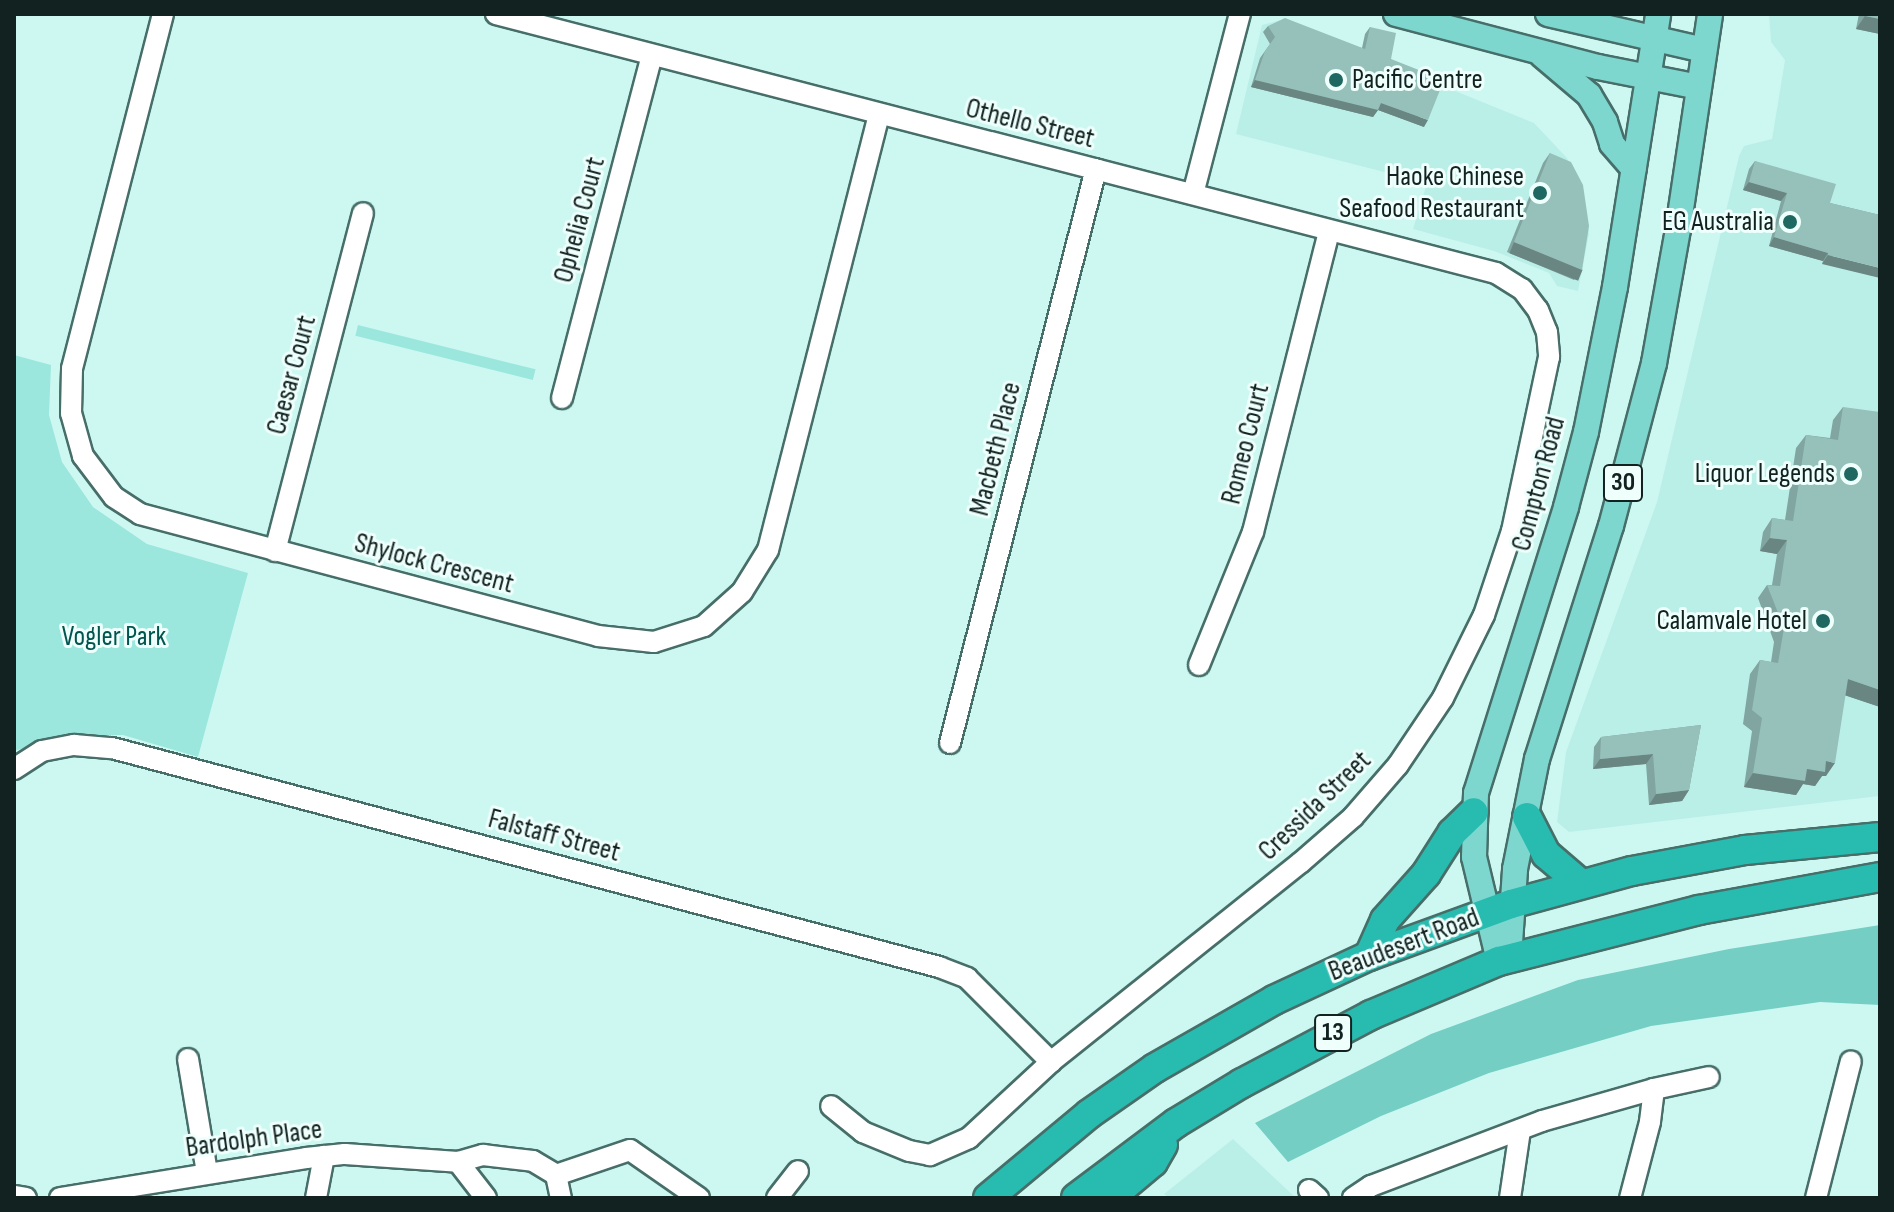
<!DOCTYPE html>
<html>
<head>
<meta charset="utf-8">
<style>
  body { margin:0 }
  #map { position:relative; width:1894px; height:1212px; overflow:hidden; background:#cdf8f2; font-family:"Sofia Sans Condensed",sans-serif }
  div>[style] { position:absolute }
  .built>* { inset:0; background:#baefe8 }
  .green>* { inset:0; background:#9be7de; transform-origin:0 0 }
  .forest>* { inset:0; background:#74cec3 }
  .roads { filter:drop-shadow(2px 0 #476e69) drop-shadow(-2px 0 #476e69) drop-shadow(0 2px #476e69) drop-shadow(0 -2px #476e69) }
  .minor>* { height:20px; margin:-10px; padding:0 10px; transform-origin:10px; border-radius:10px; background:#fff }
  .major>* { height:24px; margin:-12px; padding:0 12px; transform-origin:12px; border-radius:12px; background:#7dd7cf }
  .highway>* { height:28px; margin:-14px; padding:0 14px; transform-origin:14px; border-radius:14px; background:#27bcaf }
  .wall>* { inset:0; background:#81a5a0 }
  .shaded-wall>* { inset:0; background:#698682; transform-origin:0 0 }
  .building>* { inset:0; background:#96c0ba }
  .dots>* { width:22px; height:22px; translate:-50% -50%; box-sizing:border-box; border:4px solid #eefffc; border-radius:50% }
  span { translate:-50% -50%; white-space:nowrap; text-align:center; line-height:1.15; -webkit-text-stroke:6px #eefffc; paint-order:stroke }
  .shield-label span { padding:2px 6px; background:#eefffc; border:2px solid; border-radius:6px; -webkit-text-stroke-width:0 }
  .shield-label { font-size:26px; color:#122220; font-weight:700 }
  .poi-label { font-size:28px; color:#122220 }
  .left { translate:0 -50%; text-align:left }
  .right { translate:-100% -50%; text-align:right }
  .street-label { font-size:28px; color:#122220 }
  .park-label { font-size:28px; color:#01554e }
  .frame { position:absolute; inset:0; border:16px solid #122220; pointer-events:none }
</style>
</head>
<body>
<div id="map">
  <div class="built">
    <div style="clip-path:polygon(1769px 14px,1880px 14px,1880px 796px,1569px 832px,1557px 822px,1566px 752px,1657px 502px,1739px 156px,1744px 146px,1772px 139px,1785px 60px,1771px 42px)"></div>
    <div style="clip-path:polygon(1281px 20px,1534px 123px,1567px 158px,1584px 198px,1589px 234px,1578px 291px,1557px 286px,1549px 273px,1494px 251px,1413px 229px,1427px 183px,1236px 134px,1262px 25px)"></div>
    <div style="clip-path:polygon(1233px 1139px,1296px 1198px,1169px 1198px,1164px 1194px)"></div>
  </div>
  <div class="green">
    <div style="left:358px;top:325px;width:183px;height:11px;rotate:14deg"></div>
    <div style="clip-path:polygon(14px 355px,51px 365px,49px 415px,62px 462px,93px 507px,147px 544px,248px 573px,198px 757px,123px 735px,69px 735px,14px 751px)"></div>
  </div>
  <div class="forest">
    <div style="clip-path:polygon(1880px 925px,1880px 1005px,1820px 1002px,1651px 1026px,1489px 1073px,1381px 1116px,1288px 1162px,1255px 1123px,1431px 1034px,1578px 980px,1729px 949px)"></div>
  </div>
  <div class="roads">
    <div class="minor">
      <div style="left:163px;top:14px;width:366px;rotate:104.4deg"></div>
      <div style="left:72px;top:369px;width:44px;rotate:91.3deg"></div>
      <div style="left:71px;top:413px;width:45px;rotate:74.4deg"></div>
      <div style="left:83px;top:456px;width:51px;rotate:52.9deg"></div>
      <div style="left:114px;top:497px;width:31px;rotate:33deg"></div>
      <div style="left:140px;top:514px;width:474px;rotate:14.9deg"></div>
      <div style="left:598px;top:636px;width:56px;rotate:6.1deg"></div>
      <div style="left:654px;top:642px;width:52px;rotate:-17.7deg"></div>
      <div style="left:704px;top:626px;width:51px;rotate:-41.8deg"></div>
      <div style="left:742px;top:592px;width:49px;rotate:-58.2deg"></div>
      <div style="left:768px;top:550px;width:449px;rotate:-75.7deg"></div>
      <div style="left:496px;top:14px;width:1033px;rotate:14.52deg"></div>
      <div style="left:1496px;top:273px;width:31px;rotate:32deg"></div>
      <div style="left:1522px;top:289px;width:26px;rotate:53deg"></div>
      <div style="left:1538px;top:310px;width:24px;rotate:68deg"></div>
      <div style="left:1547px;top:332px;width:25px;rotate:85deg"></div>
      <div style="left:1549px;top:357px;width:178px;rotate:102deg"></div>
      <div style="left:1512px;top:531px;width:89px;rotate:108.4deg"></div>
      <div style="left:1484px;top:615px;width:93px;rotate:116.3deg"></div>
      <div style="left:1443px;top:698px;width:81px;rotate:123.9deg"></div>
      <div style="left:1398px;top:765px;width:69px;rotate:130.9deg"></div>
      <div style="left:1353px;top:817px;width:70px;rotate:139deg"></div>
      <div style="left:1300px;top:863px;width:319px;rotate:141.4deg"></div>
      <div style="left:1051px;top:1062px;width:112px;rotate:137.2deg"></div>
      <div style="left:969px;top:1138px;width:43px;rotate:156.4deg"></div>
      <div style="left:930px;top:1155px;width:21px;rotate:-169deg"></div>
      <div style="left:909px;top:1151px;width:50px;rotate:-157.6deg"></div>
      <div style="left:863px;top:1132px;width:41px;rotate:-140.9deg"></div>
      <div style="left:1193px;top:194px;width:186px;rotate:-75.4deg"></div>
      <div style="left:562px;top:398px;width:354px;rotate:-75.3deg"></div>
      <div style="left:275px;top:551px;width:349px;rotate:-75.4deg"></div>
      <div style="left:1199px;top:665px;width:144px;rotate:-67.9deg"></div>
      <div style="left:1253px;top:532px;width:310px;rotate:-75.8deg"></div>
      <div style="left:950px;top:743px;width:592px;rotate:-75.73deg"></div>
      <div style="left:14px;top:769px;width:33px;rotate:-33deg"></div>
      <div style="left:42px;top:751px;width:33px;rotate:-11deg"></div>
      <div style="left:74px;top:745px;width:38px;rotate:5deg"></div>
      <div style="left:112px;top:748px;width:856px;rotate:14.83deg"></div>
      <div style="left:939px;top:967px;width:30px;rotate:21deg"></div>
      <div style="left:967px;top:978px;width:119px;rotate:45deg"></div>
      <div style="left:188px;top:1059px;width:116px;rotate:80.5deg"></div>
      <div style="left:1654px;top:1089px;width:56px;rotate:-12.3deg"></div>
      <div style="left:556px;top:1175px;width:78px;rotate:-18.7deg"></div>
      <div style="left:630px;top:1150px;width:84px;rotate:34.8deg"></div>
      <div style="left:1309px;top:1190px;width:12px;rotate:42deg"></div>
      <div style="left:14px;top:1196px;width:12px;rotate:9deg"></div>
      <div style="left:60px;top:1198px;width:249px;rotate:-9.2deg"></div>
      <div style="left:306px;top:1158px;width:39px;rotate:-6deg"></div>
      <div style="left:345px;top:1154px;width:113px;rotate:4deg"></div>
      <div style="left:316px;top:1198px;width:43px;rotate:-79.2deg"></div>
      <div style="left:486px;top:1198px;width:46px;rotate:-127.9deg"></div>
      <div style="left:458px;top:1162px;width:26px;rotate:-16deg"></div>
      <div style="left:483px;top:1155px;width:50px;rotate:6.8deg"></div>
      <div style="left:533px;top:1161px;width:27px;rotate:31deg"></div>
      <div style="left:556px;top:1175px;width:24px;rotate:78deg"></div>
      <div style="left:777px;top:1198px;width:34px;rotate:-52deg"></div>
      <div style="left:1353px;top:1198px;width:22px;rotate:-34deg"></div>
      <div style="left:1371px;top:1186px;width:183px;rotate:-20.8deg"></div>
      <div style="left:1542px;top:1121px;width:116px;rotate:-15.9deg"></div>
      <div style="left:1654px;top:1089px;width:33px;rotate:97deg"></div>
      <div style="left:1650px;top:1122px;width:79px;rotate:104.7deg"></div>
      <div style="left:1510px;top:1198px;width:69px;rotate:-81.6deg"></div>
      <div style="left:1816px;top:1198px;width:141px;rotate:-75.7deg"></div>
    </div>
    <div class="major">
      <div style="left:1396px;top:14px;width:209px;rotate:14.7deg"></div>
      <div style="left:1598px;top:67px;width:103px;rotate:11.2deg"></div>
      <div style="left:1548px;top:14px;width:160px;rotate:13deg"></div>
      <div style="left:1542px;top:55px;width:62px;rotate:40.4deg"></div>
      <div style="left:1589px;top:95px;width:31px;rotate:59deg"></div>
      <div style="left:1605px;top:122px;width:23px;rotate:72deg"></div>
      <div style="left:1612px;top:144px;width:33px;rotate:49deg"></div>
      <div style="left:1509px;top:958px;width:89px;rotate:-86.1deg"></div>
      <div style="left:1515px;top:869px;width:112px;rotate:-78.7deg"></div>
      <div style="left:1537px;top:759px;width:244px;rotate:-72.4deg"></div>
      <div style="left:1611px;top:526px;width:169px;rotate:-75.2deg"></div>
      <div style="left:1654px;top:363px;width:136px;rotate:-79.8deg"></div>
      <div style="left:1678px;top:229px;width:217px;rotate:-81.5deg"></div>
      <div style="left:1499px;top:961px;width:107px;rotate:-103.5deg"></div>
      <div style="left:1474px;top:857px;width:64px;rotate:-88.2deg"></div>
      <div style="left:1476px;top:793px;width:300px;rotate:-72.5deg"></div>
      <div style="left:1566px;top:507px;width:78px;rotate:-75.1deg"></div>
      <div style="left:1586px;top:432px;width:148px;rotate:-78.7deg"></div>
      <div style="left:1615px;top:287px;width:276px;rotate:-81deg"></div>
    </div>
    <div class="highway">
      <div style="left:1527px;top:817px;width:42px;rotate:62.8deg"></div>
      <div style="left:1546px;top:854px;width:46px;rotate:40.6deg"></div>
      <div style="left:1369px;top:956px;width:39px;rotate:-66deg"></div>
      <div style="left:1385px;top:920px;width:62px;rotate:-48.3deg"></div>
      <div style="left:1426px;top:874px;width:49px;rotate:-57.6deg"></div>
      <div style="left:1452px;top:833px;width:30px;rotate:-44deg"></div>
      <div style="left:988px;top:1198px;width:131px;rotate:-39.7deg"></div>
      <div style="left:1089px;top:1114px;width:80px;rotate:-34.9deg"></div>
      <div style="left:1155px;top:1068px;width:137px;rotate:-29.7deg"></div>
      <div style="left:1274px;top:1000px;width:105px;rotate:-24.9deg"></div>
      <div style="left:1369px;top:956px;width:151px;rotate:-20.1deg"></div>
      <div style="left:1511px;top:904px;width:125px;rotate:-15.3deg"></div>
      <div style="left:1632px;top:871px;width:115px;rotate:-10.5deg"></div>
      <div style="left:1745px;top:850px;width:136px;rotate:-5.5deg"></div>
      <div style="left:1076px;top:1198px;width:125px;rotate:-36.9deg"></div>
      <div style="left:1176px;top:1123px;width:77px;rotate:-31.2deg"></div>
      <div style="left:1242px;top:1083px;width:146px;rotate:-27.8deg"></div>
      <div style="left:1371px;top:1015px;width:139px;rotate:-22.9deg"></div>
      <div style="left:1499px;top:961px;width:206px;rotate:-14.3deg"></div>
      <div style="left:1699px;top:910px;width:184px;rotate:-10.3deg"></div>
      <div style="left:1110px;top:1198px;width:56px;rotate:-39.9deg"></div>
      <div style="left:1153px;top:1162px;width:20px;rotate:-60deg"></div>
    </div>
  </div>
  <div class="wall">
    <div style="clip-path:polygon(1859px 14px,1880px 14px,1880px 34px,1856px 29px)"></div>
    <div style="clip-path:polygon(1268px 26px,1362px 48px,1365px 34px,1370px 27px,1391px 59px,1424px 127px,1378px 110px,1373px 117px,1251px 87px,1260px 58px,1270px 44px,1263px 32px)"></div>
    <div style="clip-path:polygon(1550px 153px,1582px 270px,1574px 280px,1507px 252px,1543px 163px)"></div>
    <div style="clip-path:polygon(1755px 161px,1830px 203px,1880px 215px,1822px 264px,1823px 261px,1769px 246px,1781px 201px,1743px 190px,1749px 169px)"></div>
    <div style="clip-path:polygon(1843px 407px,1880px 707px,1845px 695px,1826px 776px,1822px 776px,1815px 786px,1803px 784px,1796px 795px,1744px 787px,1752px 731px,1743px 724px,1750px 674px,1760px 660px,1771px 662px,1774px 642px,1758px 598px,1767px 585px,1772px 585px,1777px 554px,1760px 551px,1763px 532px,1772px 518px,1785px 520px,1796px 448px,1806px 435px,1830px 438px,1833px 420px)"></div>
    <div style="clip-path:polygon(1701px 725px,1689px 790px,1682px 801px,1649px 805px,1646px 764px,1593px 769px,1594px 747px,1601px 737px)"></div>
  </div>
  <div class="shaded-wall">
    <div style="clip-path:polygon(1865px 16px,1880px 19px,1880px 34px,1856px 29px)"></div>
    <div style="clip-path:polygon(1255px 80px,1381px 103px,1428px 120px,1424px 127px,1378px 110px,1373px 117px,1251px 87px)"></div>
    <div style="clip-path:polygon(1749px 182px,1787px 193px,1781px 201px,1743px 190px)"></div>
    <div style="clip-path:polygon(1774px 237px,1828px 253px,1823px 261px,1769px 246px)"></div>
    <div style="left:1514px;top:242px;width:74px;height:12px;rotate:22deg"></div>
    <div style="clip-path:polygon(1828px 255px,1880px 268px,1880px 278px,1822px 264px)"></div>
    <div style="clip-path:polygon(1770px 538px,1787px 540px,1777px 554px,1760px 551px)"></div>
    <div style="clip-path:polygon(1848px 679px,1880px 690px,1880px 707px,1838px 693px)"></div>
    <div style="clip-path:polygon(1653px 754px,1646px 764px,1593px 769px,1600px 759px)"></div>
    <div style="clip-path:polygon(1826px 761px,1835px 763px,1826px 776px,1822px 776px,1815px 786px,1803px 784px,1796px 795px,1744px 787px,1753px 773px,1807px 769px)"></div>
    <div style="clip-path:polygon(1689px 790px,1682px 801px,1649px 805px,1656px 794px)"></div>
  </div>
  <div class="building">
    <div style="clip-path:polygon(1866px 14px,1880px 14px,1880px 19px,1865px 16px)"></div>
    <div style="clip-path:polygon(1285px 18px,1365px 49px,1370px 27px,1396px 33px,1391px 59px,1444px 80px,1428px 120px,1381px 103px,1378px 110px,1255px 80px,1265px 51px,1275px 37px,1268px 26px)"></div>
    <div style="clip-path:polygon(1550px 153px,1571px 162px,1583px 185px,1589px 226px,1582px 270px,1514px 242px)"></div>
    <div style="clip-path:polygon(1755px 161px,1836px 184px,1830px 203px,1880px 215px,1880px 268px,1828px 255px,1828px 253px,1774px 237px,1787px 193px,1749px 182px)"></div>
    <div style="clip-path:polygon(1843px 407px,1880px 412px,1880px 690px,1848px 679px,1835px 763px,1826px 761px,1825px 772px,1807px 769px,1805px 781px,1753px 773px,1762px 718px,1752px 710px,1760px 660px,1778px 663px,1784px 628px,1767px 585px,1780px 586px,1787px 540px,1770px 538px,1772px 518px,1793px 521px,1806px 435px,1838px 440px)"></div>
    <div style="clip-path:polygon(1701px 725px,1689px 790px,1656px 794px,1653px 754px,1600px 759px,1601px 737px)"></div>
  </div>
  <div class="dots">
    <div style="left:1336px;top:80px;background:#1e6861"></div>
    <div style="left:1540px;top:193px;background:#1e6861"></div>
    <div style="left:1790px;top:222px;background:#1e6861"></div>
    <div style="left:1851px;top:474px;background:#1e6861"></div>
    <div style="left:1823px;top:621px;background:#1e6861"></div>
  </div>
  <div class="shield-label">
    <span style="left:1623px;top:483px">30</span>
    <span style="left:1333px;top:1033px">13</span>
  </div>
  <div class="poi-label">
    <span class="left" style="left:1352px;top:80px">Pacific Centre</span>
    <span class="right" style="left:1524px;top:193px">Haoke Chinese<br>Seafood Restaurant</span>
    <span class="right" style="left:1774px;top:222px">EG Australia</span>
    <span class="right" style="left:1835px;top:474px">Liquor Legends</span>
    <span class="right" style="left:1807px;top:621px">Calamvale Hotel</span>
  </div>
  <div class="street-label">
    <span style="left:1030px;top:124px;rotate:14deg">Othello Street</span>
    <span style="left:580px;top:220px;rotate:-75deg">Ophelia Court</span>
    <span style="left:292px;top:375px;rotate:-75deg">Caesar Court</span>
    <span style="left:1246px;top:444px;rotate:-76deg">Romeo Court</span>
    <span style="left:996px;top:449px;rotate:-76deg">Macbeth Place</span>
    <span style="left:1539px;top:484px;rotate:-75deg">Compton Road</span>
    <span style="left:434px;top:564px;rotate:15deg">Shylock Crescent</span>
    <span style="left:1315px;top:806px;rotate:-44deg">Cressida Street</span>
    <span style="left:554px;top:836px;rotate:15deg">Falstaff Street</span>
    <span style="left:1404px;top:945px;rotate:-21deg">Beaudesert Road</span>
    <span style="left:254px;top:1139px;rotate:-8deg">Bardolph Place</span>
  </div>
  <div class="park-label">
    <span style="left:114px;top:637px">Vogler Park</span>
  </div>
  <div class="frame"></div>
</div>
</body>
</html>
